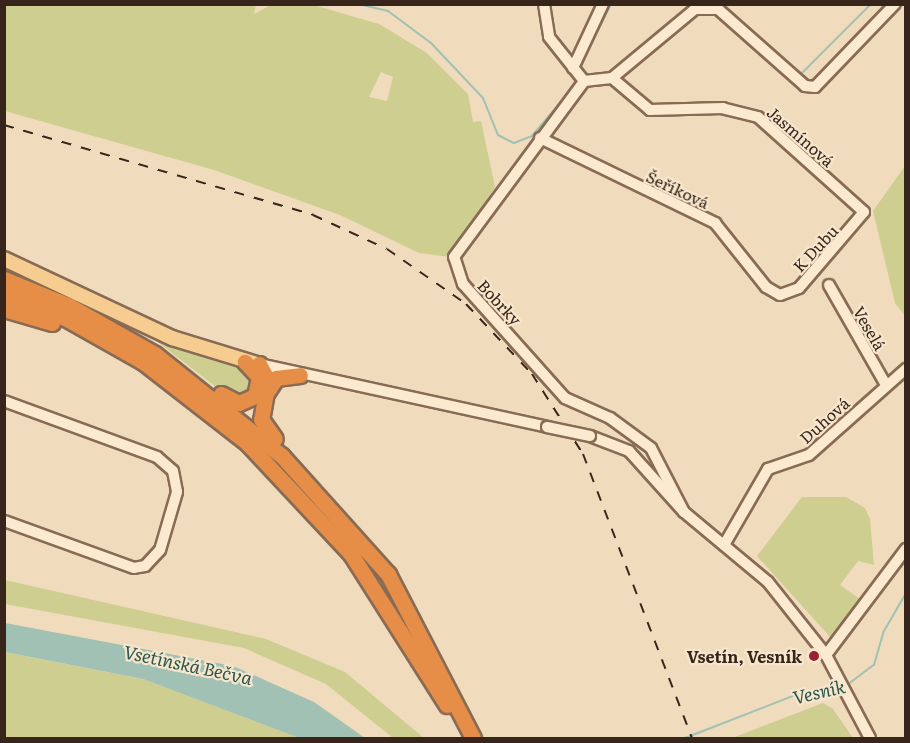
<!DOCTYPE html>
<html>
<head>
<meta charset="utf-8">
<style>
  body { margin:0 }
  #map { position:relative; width:910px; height:743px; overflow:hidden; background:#f0dbbc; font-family:Literata,serif }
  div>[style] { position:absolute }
  .green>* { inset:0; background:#cece90 }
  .water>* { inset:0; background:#a1c1b4 }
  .stream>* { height:2px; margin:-1px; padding:0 1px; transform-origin:1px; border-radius:1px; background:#a1c1b4 }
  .roads { filter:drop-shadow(2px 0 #886b55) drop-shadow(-2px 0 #886b55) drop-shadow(0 2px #886b55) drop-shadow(0 -2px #886b55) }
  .minor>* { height:10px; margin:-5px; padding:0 5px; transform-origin:5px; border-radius:5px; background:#fbe9d0 }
  .major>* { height:14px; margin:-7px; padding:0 7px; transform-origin:7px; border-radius:7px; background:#f6cc91 }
  .highway>* { height:15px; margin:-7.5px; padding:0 7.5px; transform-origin:7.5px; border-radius:7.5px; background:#e68e47 }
  .rail>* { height:2px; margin-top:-1px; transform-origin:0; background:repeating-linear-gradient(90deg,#37251b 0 10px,transparent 0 20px) }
  .bridges { filter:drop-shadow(2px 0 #886b55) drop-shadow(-2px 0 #886b55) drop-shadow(0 2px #886b55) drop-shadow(0 -2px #886b55) }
  .minor-bridge>* { height:10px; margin:-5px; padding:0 5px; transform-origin:5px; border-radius:5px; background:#fbe9d0 }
  .dots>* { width:16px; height:16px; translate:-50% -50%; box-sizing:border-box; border:3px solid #f7e6cc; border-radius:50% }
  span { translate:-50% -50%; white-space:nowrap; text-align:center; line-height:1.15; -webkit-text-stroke:4.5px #f7e6cc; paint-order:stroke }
  .street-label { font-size:16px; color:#37251b }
  .poi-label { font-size:16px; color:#37251b; font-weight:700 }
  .right { translate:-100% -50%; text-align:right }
  .water-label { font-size:18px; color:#29574f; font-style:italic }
  .frame { position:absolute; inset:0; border:6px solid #37251b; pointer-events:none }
</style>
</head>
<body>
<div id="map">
  <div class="green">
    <div style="clip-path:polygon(evenodd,310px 4px,379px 24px,427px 53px,468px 94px,473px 122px,481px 121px,495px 187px,450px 257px,419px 253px,340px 215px,214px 170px,5px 111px,4px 5px,256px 5px,254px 14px,271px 5px,310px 4px,381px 72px,393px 77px,387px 101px,369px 97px,381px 72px)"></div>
    <div style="clip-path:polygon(905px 166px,905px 316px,895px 303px,873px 211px)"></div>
    <div style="clip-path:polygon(141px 329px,195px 354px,245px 367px,252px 372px,249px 396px,225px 394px)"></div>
    <div style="clip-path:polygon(802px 497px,846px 497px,865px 508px,870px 519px,874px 565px,858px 561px,840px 585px,864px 602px,832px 639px,757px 556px)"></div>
    <div style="clip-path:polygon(5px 580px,266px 639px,345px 672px,424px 738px,393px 738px,326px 684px,244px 648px,5px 604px)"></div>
    <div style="clip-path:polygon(4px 652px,143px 679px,299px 738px,5px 738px)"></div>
    <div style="clip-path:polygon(823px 703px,833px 709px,853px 738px,732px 738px)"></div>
  </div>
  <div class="water">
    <div style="clip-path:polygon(5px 623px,233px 666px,314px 702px,365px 738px,299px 738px,143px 679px,5px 652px)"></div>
  </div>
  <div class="stream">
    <div style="left:358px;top:4px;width:31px;rotate:13deg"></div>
    <div style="left:388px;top:11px;width:54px;rotate:36.7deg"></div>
    <div style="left:431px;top:43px;width:76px;rotate:46.6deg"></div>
    <div style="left:483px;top:98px;width:40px;rotate:68deg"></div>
    <div style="left:498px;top:135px;width:18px;rotate:27deg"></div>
    <div style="left:514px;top:143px;width:19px;rotate:-21deg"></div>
    <div style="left:532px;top:136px;width:59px;rotate:-49.8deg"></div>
    <div style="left:581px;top:64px;width:67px;rotate:-63.4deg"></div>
    <div style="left:800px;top:75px;width:100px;rotate:-45deg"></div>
    <div style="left:847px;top:685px;width:34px;rotate:-37deg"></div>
    <div style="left:874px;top:665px;width:35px;rotate:-74deg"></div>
    <div style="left:884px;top:631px;width:44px;rotate:-59.9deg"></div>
    <div style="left:685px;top:738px;width:116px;rotate:-21.3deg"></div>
    <div style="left:793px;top:696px;width:46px;rotate:-11.3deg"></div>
  </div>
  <div class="roads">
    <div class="minor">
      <div style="left:544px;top:4px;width:33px;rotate:81deg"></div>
      <div style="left:549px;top:37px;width:56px;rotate:51.5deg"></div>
      <div style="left:573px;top:68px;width:71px;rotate:-64.9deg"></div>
      <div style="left:540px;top:138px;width:195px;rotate:25.9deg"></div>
      <div style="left:715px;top:223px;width:82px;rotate:51.4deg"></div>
      <div style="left:766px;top:287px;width:16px;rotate:30deg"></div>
      <div style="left:780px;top:295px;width:20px;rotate:-20deg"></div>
      <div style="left:799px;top:288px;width:100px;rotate:-49.5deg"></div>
      <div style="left:864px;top:212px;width:142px;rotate:-138.1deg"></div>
      <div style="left:758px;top:117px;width:36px;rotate:-166deg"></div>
      <div style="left:723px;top:108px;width:73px;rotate:178.4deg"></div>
      <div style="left:650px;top:110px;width:50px;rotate:-139.9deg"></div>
      <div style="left:829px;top:285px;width:115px;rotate:60.3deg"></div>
      <div style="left:259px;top:364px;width:295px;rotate:12.3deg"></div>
      <div style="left:4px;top:401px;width:163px;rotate:20.1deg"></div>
      <div style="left:157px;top:457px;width:21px;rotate:41deg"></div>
      <div style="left:173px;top:471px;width:21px;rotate:79deg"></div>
      <div style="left:177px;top:492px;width:60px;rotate:106.3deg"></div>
      <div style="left:160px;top:550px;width:22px;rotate:133deg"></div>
      <div style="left:145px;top:566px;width:11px;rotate:170deg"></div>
      <div style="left:134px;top:568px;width:138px;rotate:-160.1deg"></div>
      <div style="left:590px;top:436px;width:42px;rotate:21deg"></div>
      <div style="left:629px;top:451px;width:82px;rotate:48deg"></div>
      <div style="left:684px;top:512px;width:109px;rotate:39.8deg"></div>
      <div style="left:768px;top:582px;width:93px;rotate:51.5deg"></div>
      <div style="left:826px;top:655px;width:94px;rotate:62.1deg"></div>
      <div style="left:684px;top:512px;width:72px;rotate:-117.3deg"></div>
      <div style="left:651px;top:448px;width:51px;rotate:-143.8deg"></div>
      <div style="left:610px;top:418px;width:49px;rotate:-156deg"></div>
      <div style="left:565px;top:398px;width:153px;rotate:-131.8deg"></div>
      <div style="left:463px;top:284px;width:28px;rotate:-108deg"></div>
      <div style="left:454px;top:257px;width:219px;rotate:-53.5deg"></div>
      <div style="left:584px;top:81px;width:28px;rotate:-6deg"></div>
      <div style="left:612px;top:78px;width:108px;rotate:-39.7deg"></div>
      <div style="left:695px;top:9px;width:23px"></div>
      <div style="left:718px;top:9px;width:116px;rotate:41.5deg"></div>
      <div style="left:805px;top:86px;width:10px;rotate:6deg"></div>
      <div style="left:815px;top:87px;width:115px;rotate:-46.1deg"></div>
      <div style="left:724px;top:545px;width:88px;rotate:-59.9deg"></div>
      <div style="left:768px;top:469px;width:43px;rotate:-18.9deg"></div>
      <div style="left:809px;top:455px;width:130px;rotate:-41.6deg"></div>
      <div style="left:826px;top:655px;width:133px;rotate:-53deg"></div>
    </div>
    <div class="major">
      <div style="left:4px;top:259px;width:186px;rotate:25.2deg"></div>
      <div style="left:172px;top:338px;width:86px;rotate:17deg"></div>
    </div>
    <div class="highway">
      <div style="left:4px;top:279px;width:71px;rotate:22.2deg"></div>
      <div style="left:70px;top:306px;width:98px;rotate:29.5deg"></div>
      <div style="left:155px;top:354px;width:163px;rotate:38.8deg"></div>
      <div style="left:282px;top:456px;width:159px;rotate:48.1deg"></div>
      <div style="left:388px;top:574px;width:185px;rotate:62.6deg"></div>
      <div style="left:4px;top:293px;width:66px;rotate:22.3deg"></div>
      <div style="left:65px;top:318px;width:90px;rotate:29.4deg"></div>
      <div style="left:143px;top:362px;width:132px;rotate:37.9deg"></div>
      <div style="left:247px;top:443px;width:152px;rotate:46.9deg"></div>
      <div style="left:351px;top:554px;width:179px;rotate:57.6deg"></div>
      <div style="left:4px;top:309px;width:50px;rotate:16.3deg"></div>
      <div style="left:259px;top:364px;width:19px;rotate:62deg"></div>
      <div style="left:268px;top:381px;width:39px;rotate:100deg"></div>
      <div style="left:261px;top:419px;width:24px;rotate:55deg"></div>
      <div style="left:267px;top:392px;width:17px;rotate:-57deg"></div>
      <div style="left:276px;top:378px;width:24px;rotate:-7deg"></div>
      <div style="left:221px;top:394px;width:20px;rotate:27deg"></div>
      <div style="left:239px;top:403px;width:17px;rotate:-24deg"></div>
      <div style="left:255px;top:396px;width:19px;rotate:-78deg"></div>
      <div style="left:259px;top:377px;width:21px;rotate:-133deg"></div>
    </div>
  </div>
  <div class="rail">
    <div style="left:4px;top:125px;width:322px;rotate:16.2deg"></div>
    <div style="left:313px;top:215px;width:81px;rotate:24.7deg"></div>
    <div style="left:387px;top:249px;width:96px;rotate:34.8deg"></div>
    <div style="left:466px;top:304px;width:96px;rotate:46.7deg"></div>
    <div style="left:532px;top:374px;width:95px;rotate:57.5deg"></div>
    <div style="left:583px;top:454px;width:304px;rotate:69deg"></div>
  </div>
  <div class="bridges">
    <div class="minor-bridge">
      <div style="left:547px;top:427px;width:44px;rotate:11.8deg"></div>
    </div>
  </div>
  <div class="dots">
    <div style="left:814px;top:656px;background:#9a2230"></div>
  </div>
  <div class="street-label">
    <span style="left:801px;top:136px;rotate:41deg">Jasmínová</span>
    <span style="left:678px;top:189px;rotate:25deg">Šeříková</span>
    <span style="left:815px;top:248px;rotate:-47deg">K Dubu</span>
    <span style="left:500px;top:302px;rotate:47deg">Bobrky</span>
    <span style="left:870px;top:328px;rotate:60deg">Veselá</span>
    <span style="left:824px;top:420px;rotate:-42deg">Duhová</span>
  </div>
  <div class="poi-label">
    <span class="right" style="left:802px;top:656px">Vsetín, Vesník</span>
  </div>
  <div class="water-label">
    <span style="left:188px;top:665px;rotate:12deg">Vsetínská Bečva</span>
    <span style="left:819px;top:692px;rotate:-13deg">Vesník</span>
  </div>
  <div class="frame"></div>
</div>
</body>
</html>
